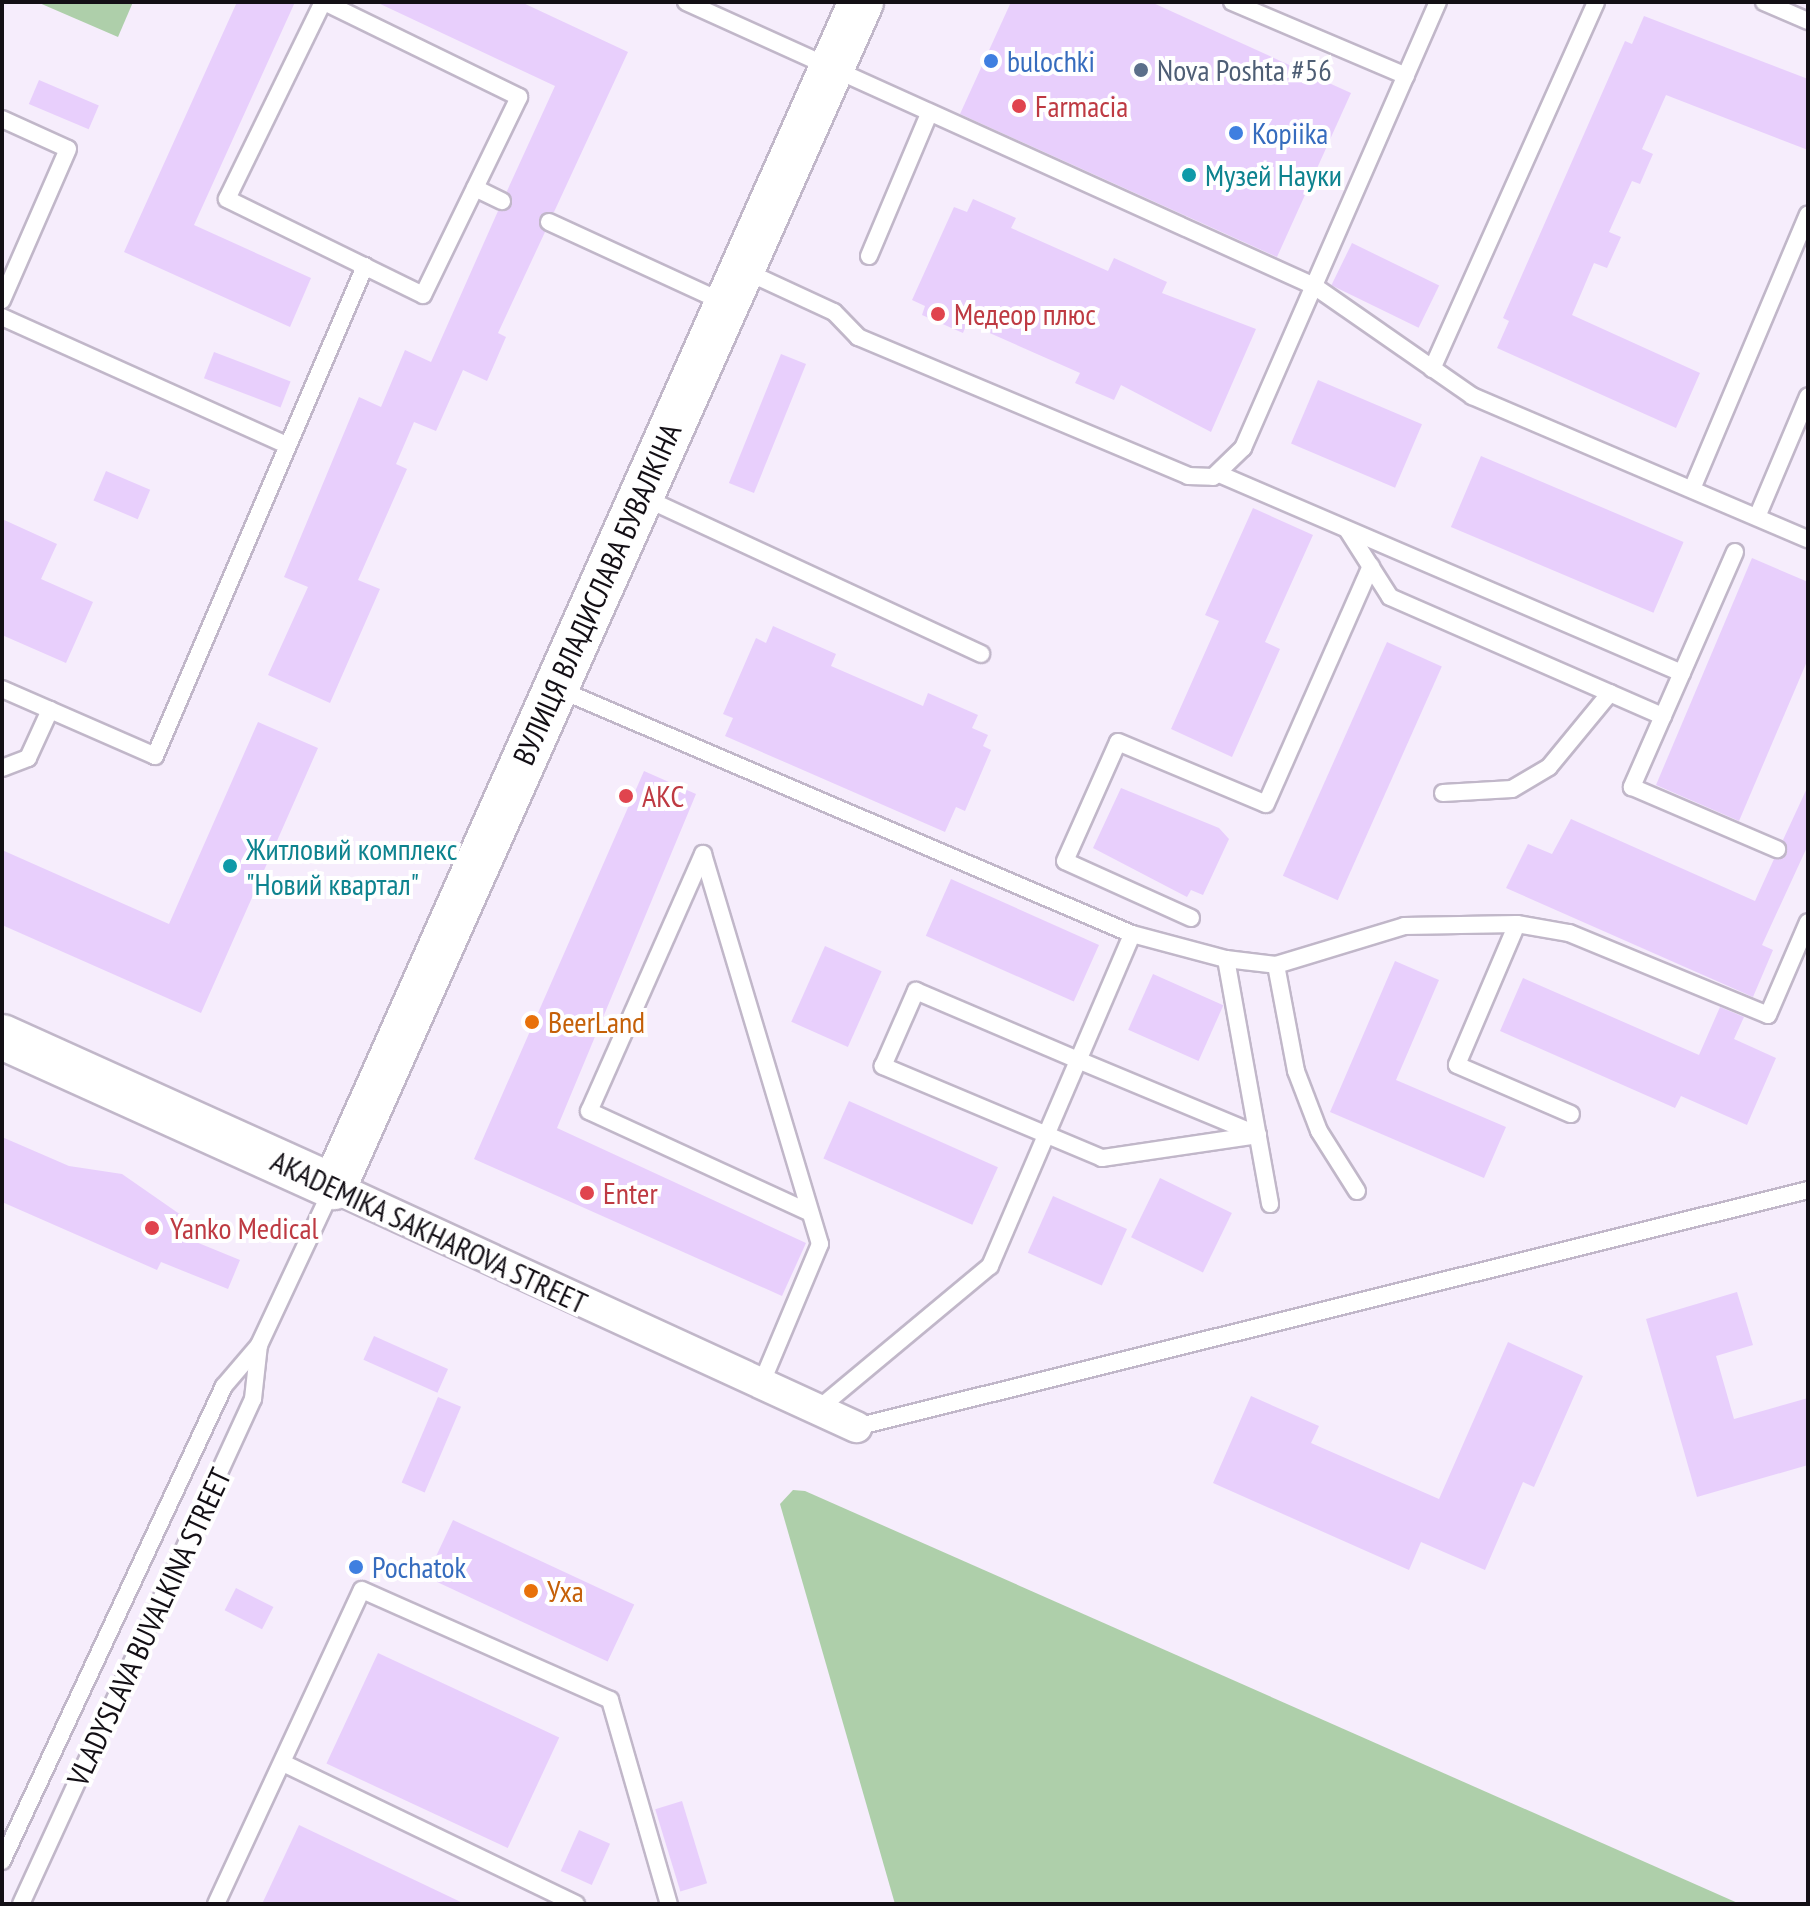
<!DOCTYPE html>
<html>
<head>
<meta charset="utf-8">
<style>
  body { margin:0 }
  #map { position:relative; width:1810px; height:1906px; overflow:hidden; background:#f6edfc; font-family:"PT Sans Narrow",sans-serif }
  div>[style] { position:absolute }
  .green>* { inset:0; background:#aecfaa }
  .building>* { inset:0; background:#e8cffc; transform-origin:0 0 }
  .roads { filter:drop-shadow(2px 0 #c1b7c9) drop-shadow(-2px 0 #c1b7c9) drop-shadow(0 2px #c1b7c9) drop-shadow(0 -2px #c1b7c9) }
  .lane>* { height:16px; margin:-8px; padding:0 8px; transform-origin:8px; border-radius:8px; background:#fff }
  .street>* { height:30px; margin:-15px; padding:0 15px; transform-origin:15px; border-radius:15px; background:#fff }
  .secondary>* { height:44px; margin:-22px; padding:0 22px; transform-origin:22px; border-radius:22px; background:#fff }
  .dots>* { width:22px; height:22px; translate:-50% -50%; box-sizing:border-box; border:4px solid #fff; border-radius:50% }
  span { translate:-50% -50%; white-space:nowrap; text-align:center; line-height:1.15; -webkit-text-stroke:8px #fff; paint-order:stroke }
  .shop-label { font-size:30px; color:#366cbe }
  .left { translate:0 -50%; text-align:left }
  .service-label { font-size:30px; color:#4e5e75 }
  .health-label { font-size:30px; color:#be3a42 }
  .culture-label { font-size:30px; color:#0d838f }
  .street-label { font-size:30px; color:#130f15 }
  .food-label { font-size:30px; color:#c56008 }
  .frame { position:absolute; inset:0; border:4px solid #130f15; pointer-events:none }
</style>
</head>
<body>
<div id="map">
  <div class="green">
    <div style="clip-path:polygon(37px 2px,133px 2px,118px 37px)"></div>
    <div style="clip-path:polygon(793px 1490px,805px 1491px,1740px 1904px,895px 1904px,780px 1504px)"></div>
  </div>
  <div class="building">
    <div style="clip-path:polygon(237px 2px,295px 2px,194px 225px,311px 278px,290px 327px,124px 252px)"></div>
    <div style="clip-path:polygon(376px 2px,521px 2px,628px 52px,554px 212px,539px 218px,545px 232px,498px 333px,506px 337px,487px 381px,463px 370px,436px 431px,414px 422px,396px 464px,407px 469px,358px 580px,380px 589px,330px 703px,268px 675px,308px 587px,284px 577px,359px 397px,381px 407px,405px 350px,431px 362px,498px 211px,512px 205px,507px 191px,555px 86px)"></div>
    <div style="clip-path:polygon(1011px 2px,1151px 2px,1351px 93px,1277px 257px,960px 114px)"></div>
    <div style="clip-path:polygon(1644px 16px,1808px 79px,1808px 150px,1666px 95px,1642px 149px,1653px 154px,1646px 170px,1640px 184px,1632px 181px,1609px 232px,1621px 237px,1607px 268px,1594px 263px,1572px 315px,1700px 373px,1676px 428px,1497px 348px,1509px 321px,1503px 318px,1625px 41px,1632px 44px)"></div>
    <div style="left:39px;top:80px;width:65px;height:26px;rotate:23deg"></div>
    <div style="clip-path:polygon(973px 199px,1016px 218px,1011px 228px,1108px 271px,1114px 258px,1167px 282px,1162px 293px,1256px 329px,1211px 432px,1121px 385px,1114px 400px,1075px 383px,1080px 373px,967px 323px,963px 333px,922px 315px,925px 306px,912px 300px,954px 207px,967px 212px)"></div>
    <div style="left:1352px;top:243px;width:97px;height:47px;rotate:26deg"></div>
    <div style="left:214px;top:352px;width:82px;height:28px;rotate:21deg"></div>
    <div style="left:781px;top:354px;width:27px;height:139px;rotate:22deg"></div>
    <div style="left:1318px;top:380px;width:113px;height:69px;rotate:23deg"></div>
    <div style="left:1481px;top:456px;width:220px;height:77px;rotate:23deg"></div>
    <div style="left:106px;top:471px;width:48px;height:32px;rotate:23deg"></div>
    <div style="clip-path:polygon(1253px 508px,1313px 535px,1265px 642px,1280px 649px,1232px 757px,1171px 729px,1219px 621px,1205px 615px)"></div>
    <div style="clip-path:polygon(2px 519px,57px 544px,41px 579px,93px 602px,66px 663px,2px 635px)"></div>
    <div style="clip-path:polygon(1752px 558px,1808px 582px,1808px 659px,1739px 821px,1656px 785px)"></div>
    <div style="clip-path:polygon(773px 626px,836px 654px,831px 666px,923px 706px,928px 693px,978px 715px,972px 728px,988px 735px,983px 746px,991px 750px,965px 811px,956px 807px,945px 832px,725px 736px,733px 718px,723px 714px,756px 638px,766px 643px)"></div>
    <div style="left:1387px;top:642px;width:60px;height:256px;rotate:24deg"></div>
    <div style="clip-path:polygon(258px 722px,318px 748px,201px 1013px,2px 925px,2px 850px,169px 924px)"></div>
    <div style="clip-path:polygon(644px 771px,696px 794px,557px 1128px,806px 1243px,782px 1296px,474px 1159px)"></div>
    <div style="clip-path:polygon(1808px 786px,1808px 845px,1762px 945px,1773px 950px,1753px 997px,1506px 888px,1528px 844px,1552px 854px,1571px 819px,1755px 901px,1774px 859px,1787px 854px,1783px 840px)"></div>
    <div style="clip-path:polygon(1121px 788px,1219px 828px,1229px 839px,1203px 895px,1191px 890px,1187px 897px,1093px 848px)"></div>
    <div style="left:951px;top:879px;width:162px;height:62px;rotate:24deg"></div>
    <div style="left:825px;top:946px;width:62px;height:83px;rotate:24deg"></div>
    <div style="clip-path:polygon(1395px 961px,1439px 980px,1396px 1080px,1506px 1127px,1484px 1178px,1330px 1112px)"></div>
    <div style="left:1153px;top:974px;width:77px;height:61px;rotate:24deg"></div>
    <div style="clip-path:polygon(1523px 978px,1699px 1055px,1720px 1007px,1744px 1017px,1734px 1039px,1776px 1058px,1747px 1125px,1681px 1096px,1675px 1108px,1500px 1031px)"></div>
    <div style="left:849px;top:1101px;width:163px;height:63px;rotate:24deg"></div>
    <div style="clip-path:polygon(2px 1137px,69px 1166px,122px 1174px,181px 1215px,174px 1233px,240px 1260px,228px 1289px,161px 1262px,157px 1270px,2px 1202px)"></div>
    <div style="left:1160px;top:1178px;width:80px;height:66px;rotate:26deg"></div>
    <div style="left:1053px;top:1196px;width:81px;height:62px;rotate:24deg"></div>
    <div style="clip-path:polygon(1737px 1292px,1753px 1345px,1716px 1356px,1734px 1419px,1808px 1398px,1808px 1465px,1697px 1497px,1646px 1319px)"></div>
    <div style="left:374px;top:1336px;width:81px;height:26px;rotate:24deg"></div>
    <div style="clip-path:polygon(1508px 1342px,1583px 1376px,1534px 1487px,1523px 1482px,1485px 1570px,1421px 1542px,1409px 1570px,1213px 1483px,1251px 1396px,1319px 1426px,1311px 1443px,1439px 1499px)"></div>
    <div style="left:438px;top:1397px;width:25px;height:93px;rotate:23deg"></div>
    <div style="left:453px;top:1520px;width:200px;height:63px;rotate:25deg"></div>
    <div style="left:236px;top:1588px;width:42px;height:25px;rotate:27deg"></div>
    <div style="left:378px;top:1653px;width:200px;height:122px;rotate:25deg"></div>
    <div style="left:682px;top:1801px;width:86px;height:28px;rotate:73deg"></div>
    <div style="clip-path:polygon(299px 1825px,465px 1904px,262px 1904px)"></div>
    <div style="left:579px;top:1830px;width:34px;height:45px;rotate:24deg"></div>
  </div>
  <div class="roads">
    <div class="lane">
      <div style="left:323px;top:2px;width:219px;rotate:116deg"></div>
      <div style="left:227px;top:199px;width:218px;rotate:26.1deg"></div>
      <div style="left:423px;top:295px;width:220px;rotate:-64.1deg"></div>
      <div style="left:519px;top:97px;width:217px;rotate:-154deg"></div>
      <div style="left:686px;top:2px;width:689px;rotate:24.33deg"></div>
      <div style="left:1314px;top:286px;width:193px;rotate:34.8deg"></div>
      <div style="left:1472px;top:396px;width:365px;rotate:23.1deg"></div>
      <div style="left:1232px;top:2px;width:189px;rotate:23deg"></div>
      <div style="left:1764px;top:2px;width:48px;rotate:23.4deg"></div>
      <div style="left:2px;top:119px;width:72px;rotate:24.4deg"></div>
      <div style="left:68px;top:149px;width:165px;rotate:113.6deg"></div>
      <div style="left:475px;top:188px;width:30px;rotate:26deg"></div>
      <div style="left:549px;top:222px;width:194px;rotate:24.7deg"></div>
      <div style="left:869px;top:256px;width:152px;rotate:-67.1deg"></div>
      <div style="left:743px;top:270px;width:100px;rotate:24.8deg"></div>
      <div style="left:834px;top:312px;width:35px;rotate:46deg"></div>
      <div style="left:858px;top:337px;width:358px;rotate:22.8deg"></div>
      <div style="left:1188px;top:476px;width:25px;rotate:2deg"></div>
      <div style="left:1213px;top:477px;width:42px;rotate:-44deg"></div>
      <div style="left:1243px;top:448px;width:487px;rotate:-66.4deg"></div>
      <div style="left:2px;top:317px;width:312px;rotate:24.2deg"></div>
      <div style="left:1432px;top:369px;width:402px;rotate:-65.9deg"></div>
      <div style="left:1219px;top:474px;width:504px;rotate:23.26deg"></div>
      <div style="left:1692px;top:489px;width:298px;rotate:-67.1deg"></div>
      <div style="left:641px;top:496px;width:375px;rotate:24.9deg"></div>
      <div style="left:1757px;top:517px;width:131px;rotate:-67.1deg"></div>
      <div style="left:1348px;top:531px;width:78px;rotate:57.5deg"></div>
      <div style="left:1390px;top:597px;width:298px;rotate:23.6deg"></div>
      <div style="left:1735px;top:552px;width:257px;rotate:113.7deg"></div>
      <div style="left:1632px;top:787px;width:158px;rotate:23.2deg"></div>
      <div style="left:556px;top:688px;width:626px;rotate:23.13deg"></div>
      <div style="left:1132px;top:934px;width:97px;rotate:14.9deg"></div>
      <div style="left:1226px;top:959px;width:50px;rotate:6.8deg"></div>
      <div style="left:1276px;top:965px;width:134px;rotate:-16.9deg"></div>
      <div style="left:1404px;top:926px;width:113px;rotate:-1deg"></div>
      <div style="left:1517px;top:924px;width:53px;rotate:9.8deg"></div>
      <div style="left:1569px;top:933px;width:215px;rotate:22.4deg"></div>
      <div style="left:1768px;top:1015px;width:101px;rotate:-66.7deg"></div>
      <div style="left:2px;top:689px;width:167px;rotate:23.6deg"></div>
      <div style="left:155px;top:756px;width:533px;rotate:-66.8deg"></div>
      <div style="left:2px;top:768px;width:28px;rotate:-21deg"></div>
      <div style="left:28px;top:758px;width:53px;rotate:-65.4deg"></div>
      <div style="left:1443px;top:793px;width:69px;rotate:-3.3deg"></div>
      <div style="left:1512px;top:789px;width:43px;rotate:-30.7deg"></div>
      <div style="left:1549px;top:767px;width:96px;rotate:-50.5deg"></div>
      <div style="left:703px;top:854px;width:407px;rotate:73.3deg"></div>
      <div style="left:820px;top:1244px;width:155px;rotate:112.8deg"></div>
      <div style="left:703px;top:854px;width:281px;rotate:113.9deg"></div>
      <div style="left:589px;top:1111px;width:242px;rotate:24.7deg"></div>
      <div style="left:1191px;top:918px;width:138px;rotate:-155.7deg"></div>
      <div style="left:1065px;top:861px;width:130px;rotate:-66deg"></div>
      <div style="left:1118px;top:742px;width:160px;rotate:22.7deg"></div>
      <div style="left:1266px;top:804px;width:260px;rotate:-66.2deg"></div>
      <div style="left:1517px;top:924px;width:153px;rotate:113.1deg"></div>
      <div style="left:1457px;top:1065px;width:124px;rotate:23.3deg"></div>
      <div style="left:1226px;top:959px;width:249px;rotate:79.8deg"></div>
      <div style="left:1276px;top:965px;width:108px;rotate:79.3deg"></div>
      <div style="left:1296px;top:1071px;width:64px;rotate:69deg"></div>
      <div style="left:1319px;top:1131px;width:71px;rotate:57.7deg"></div>
      <div style="left:916px;top:991px;width:176px;rotate:23.1deg"></div>
      <div style="left:1078px;top:1060px;width:195px;rotate:22.6deg"></div>
      <div style="left:1258px;top:1135px;width:158px;rotate:171.6deg"></div>
      <div style="left:1102px;top:1158px;width:238px;rotate:-157.2deg"></div>
      <div style="left:883px;top:1066px;width:82px;rotate:-66.3deg"></div>
      <div style="left:817px;top:1410px;width:225px;rotate:-39.8deg"></div>
      <div style="left:990px;top:1266px;width:361px;rotate:-66.8deg"></div>
      <div style="left:856px;top:1427px;width:981px;rotate:-13.98deg"></div>
      <div style="left:283px;top:1763px;width:325px;rotate:25.7deg"></div>
      <div style="left:2px;top:1861px;width:524px;rotate:-64.95deg"></div>
      <div style="left:224px;top:1386px;width:54px;rotate:-49.5deg"></div>
      <div style="left:21px;top:1904px;width:556px;rotate:-65.33deg"></div>
      <div style="left:253px;top:1399px;width:54px;rotate:-83.7deg"></div>
      <div style="left:259px;top:1345px;width:172px;rotate:-64.9deg"></div>
      <div style="left:216px;top:1904px;width:346px;rotate:-65.1deg"></div>
      <div style="left:362px;top:1590px;width:271px;rotate:23.9deg"></div>
      <div style="left:610px;top:1700px;width:212px;rotate:73.9deg"></div>
    </div>
    <div class="street">
      <div style="left:334px;top:1187px;width:575px;rotate:24.69deg"></div>
    </div>
    <div class="secondary">
      <div style="left:2px;top:1037px;width:364px;rotate:24.3deg"></div>
      <div style="left:334px;top:1187px;width:1297px;rotate:-66.02deg"></div>
    </div>
  </div>
  <div class="dots">
    <div style="left:991px;top:61px;background:#3f7fe0"></div>
    <div style="left:1141px;top:70px;background:#5c6f8a"></div>
    <div style="left:1019px;top:106px;background:#e0444e"></div>
    <div style="left:1236px;top:133px;background:#3f7fe0"></div>
    <div style="left:1189px;top:175px;background:#0f9aa8"></div>
    <div style="left:938px;top:314px;background:#e0444e"></div>
    <div style="left:626px;top:796px;background:#e0444e"></div>
    <div style="left:230px;top:866px;background:#0f9aa8"></div>
    <div style="left:532px;top:1022px;background:#e8710a"></div>
    <div style="left:587px;top:1193px;background:#e0444e"></div>
    <div style="left:152px;top:1228px;background:#e0444e"></div>
    <div style="left:356px;top:1567px;background:#3f7fe0"></div>
    <div style="left:531px;top:1591px;background:#e8710a"></div>
  </div>
  <div class="shop-label">
    <span class="left" style="left:1007px;top:61px">bulochki</span>
    <span class="left" style="left:1252px;top:133px">Kopiika</span>
    <span class="left" style="left:372px;top:1567px">Pochatok</span>
  </div>
  <div class="service-label">
    <span class="left" style="left:1157px;top:70px">Nova Poshta #56</span>
  </div>
  <div class="health-label">
    <span class="left" style="left:1035px;top:106px">Farmacia</span>
    <span class="left" style="left:954px;top:314px">Медеор плюс</span>
    <span class="left" style="left:642px;top:796px">АКС</span>
    <span class="left" style="left:603px;top:1193px">Enter</span>
    <span class="left" style="left:170px;top:1228px">Yanko Medical</span>
  </div>
  <div class="culture-label">
    <span class="left" style="left:1205px;top:175px">Музей Науки</span>
    <span class="left" style="left:246px;top:866px">Житловий комплекс<br>"Новий квартал"</span>
  </div>
  <div class="street-label">
    <span style="left:597px;top:594px;rotate:-66deg">ВУЛИЦЯ ВЛАДИСЛАВА БУВАЛКІНА</span>
    <span style="left:429px;top:1232px;rotate:25deg">AKADEMIKA SAKHAROVA STREET</span>
    <span style="left:149px;top:1627px;rotate:-65deg">VLADYSLAVA BUVALKINA STREET</span>
  </div>
  <div class="food-label">
    <span class="left" style="left:548px;top:1022px">BeerLand</span>
    <span class="left" style="left:547px;top:1591px">Уха</span>
  </div>
  <div class="frame"></div>
</div>
</body>
</html>
